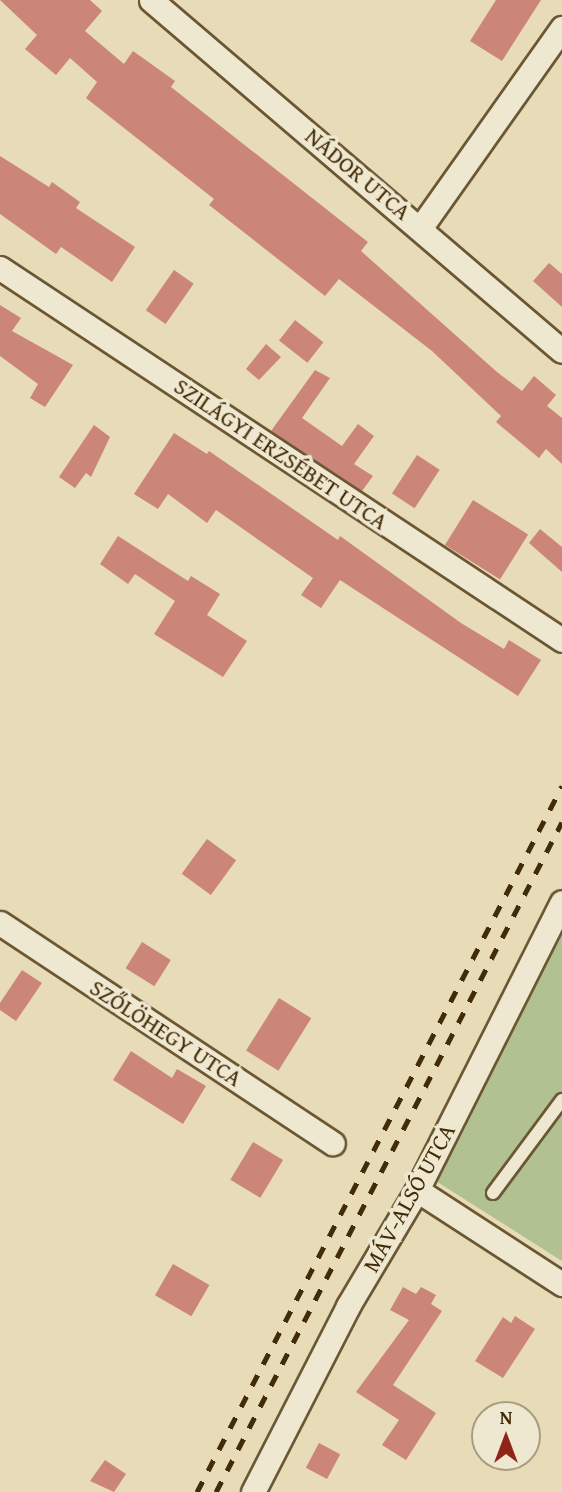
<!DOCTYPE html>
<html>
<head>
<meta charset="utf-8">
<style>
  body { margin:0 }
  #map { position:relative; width:562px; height:1492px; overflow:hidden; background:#e7dbb8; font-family:"Gentium Book Plus",serif }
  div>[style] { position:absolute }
  .green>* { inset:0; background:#b2c192 }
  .building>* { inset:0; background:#cb8679; transform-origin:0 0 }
  .roads { filter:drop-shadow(2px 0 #6b5733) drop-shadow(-2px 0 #6b5733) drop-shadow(0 2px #6b5733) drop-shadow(0 -2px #6b5733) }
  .service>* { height:12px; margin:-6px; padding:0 6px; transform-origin:6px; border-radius:6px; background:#efe8d1 }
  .minor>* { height:23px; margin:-11.5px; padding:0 11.5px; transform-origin:11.5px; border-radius:11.5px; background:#efe8d1 }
  .rail>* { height:5px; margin-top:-2.5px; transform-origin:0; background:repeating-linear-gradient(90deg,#422b07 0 12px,transparent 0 24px) }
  span { translate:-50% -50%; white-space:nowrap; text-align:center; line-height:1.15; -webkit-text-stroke:7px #efe8d1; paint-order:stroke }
  .street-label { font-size:23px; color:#422b07 }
  .north { position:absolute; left:471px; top:1401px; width:70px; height:70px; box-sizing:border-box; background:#efe8d1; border:2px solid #aa9c80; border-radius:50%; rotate:0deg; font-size:19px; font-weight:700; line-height:28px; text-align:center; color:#422b07 }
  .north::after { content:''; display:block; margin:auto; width:24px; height:32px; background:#8f2418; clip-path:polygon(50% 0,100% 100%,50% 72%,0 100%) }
</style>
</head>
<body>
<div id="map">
  <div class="green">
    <div style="clip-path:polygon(562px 904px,562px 1261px,431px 1178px)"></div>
  </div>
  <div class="building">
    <div style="clip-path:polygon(0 0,90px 0,102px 11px,85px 31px,124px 64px,133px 51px,175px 81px,171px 87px,368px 242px,361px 251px,497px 372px,522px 391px,534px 376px,556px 395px,547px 406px,562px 418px,562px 464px,546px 449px,539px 458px,496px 422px,501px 416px,432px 351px,339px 279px,325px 296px,209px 205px,214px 199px,86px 98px,97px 82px,70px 58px,56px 75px,25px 49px,37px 35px)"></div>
    <div style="clip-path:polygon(496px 0,541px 0,502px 61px,470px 41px)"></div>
    <div style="clip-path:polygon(0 156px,49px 187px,52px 182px,80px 202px,76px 208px,135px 247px,112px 282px,61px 247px,56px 254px,0 214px)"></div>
    <div style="clip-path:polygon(549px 263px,562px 274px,562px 307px,533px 281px)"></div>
    <div style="left:174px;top:270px;width:24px;height:49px;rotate:35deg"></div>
    <div style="clip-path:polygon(0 305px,21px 318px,12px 331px,73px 365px,45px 407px,30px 398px,38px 384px,0 356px)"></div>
    <div style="left:295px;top:320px;width:36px;height:26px;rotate:38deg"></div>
    <div style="clip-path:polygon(266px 344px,281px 357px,259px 380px,246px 369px)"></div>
    <div style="clip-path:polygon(315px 370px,330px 378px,302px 418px,342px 446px,358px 424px,374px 436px,354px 464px,373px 476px,362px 491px,271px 431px)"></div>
    <div style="clip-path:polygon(94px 425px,110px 437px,91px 477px,86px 473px,75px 488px,59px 477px)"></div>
    <div style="clip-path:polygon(174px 433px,207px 454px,209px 451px,338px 540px,340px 536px,461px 623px,504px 649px,509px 640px,541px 660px,518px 696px,340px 580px,321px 608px,301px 595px,313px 578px,216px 510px,207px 523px,168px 494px,158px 509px,134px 494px)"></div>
    <div style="left:417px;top:455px;width:27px;height:46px;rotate:33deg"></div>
    <div style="left:473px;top:500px;width:65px;height:53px;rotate:32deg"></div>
    <div style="clip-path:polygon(540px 529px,562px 547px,562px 572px,529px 543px)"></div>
    <div style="clip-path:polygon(118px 536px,188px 581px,191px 576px,220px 594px,207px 615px,247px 641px,223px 677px,154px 634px,175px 601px,135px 574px,128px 584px,100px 564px)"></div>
    <div style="left:207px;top:839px;width:36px;height:43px;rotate:36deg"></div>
    <div style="left:142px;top:942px;width:34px;height:31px;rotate:32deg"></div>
    <div style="clip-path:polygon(22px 970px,42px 983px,16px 1021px,0 1010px,0 1003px)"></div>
    <div style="left:279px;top:998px;width:38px;height:62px;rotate:32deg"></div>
    <div style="clip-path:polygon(131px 1051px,172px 1078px,177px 1069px,206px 1086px,183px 1124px,113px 1080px)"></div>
    <div style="left:253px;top:1142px;width:35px;height:44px;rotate:31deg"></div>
    <div style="left:173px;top:1264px;width:42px;height:36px;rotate:30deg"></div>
    <div style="clip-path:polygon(403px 1287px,416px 1294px,421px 1287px,436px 1295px,431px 1304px,442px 1311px,393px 1385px,436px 1413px,406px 1460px,382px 1445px,399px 1420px,356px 1392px,409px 1320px,390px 1310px)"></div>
    <div style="clip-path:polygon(515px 1316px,535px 1329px,503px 1378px,475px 1361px,503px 1317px,511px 1323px)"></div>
    <div style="left:319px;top:1443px;width:24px;height:28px;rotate:28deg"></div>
    <div style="clip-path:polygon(105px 1460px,126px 1474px,114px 1492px,90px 1481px)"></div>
  </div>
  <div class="roads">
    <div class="service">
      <div style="left:493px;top:1193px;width:116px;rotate:-53.4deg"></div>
    </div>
    <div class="minor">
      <div style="left:151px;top:0;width:540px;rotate:40.5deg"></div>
      <div style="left:421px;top:227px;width:244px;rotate:-54.7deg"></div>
      <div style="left:0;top:268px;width:674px;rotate:33.5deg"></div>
      <div style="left:0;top:923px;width:399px;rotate:33.5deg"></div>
      <div style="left:417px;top:1190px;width:173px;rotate:33deg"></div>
      <div style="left:253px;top:1492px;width:209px;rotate:-62.9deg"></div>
      <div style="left:348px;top:1306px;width:135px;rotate:-59.3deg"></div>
      <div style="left:417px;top:1190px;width:322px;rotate:-63.3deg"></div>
    </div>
  </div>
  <div class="rail">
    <div style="left:197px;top:1492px;width:795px;rotate:-62.66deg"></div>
    <div style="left:216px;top:1492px;width:754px;rotate:-62.69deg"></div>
  </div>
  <div class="street-label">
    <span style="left:358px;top:174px;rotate:40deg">NÁDOR UTCA</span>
    <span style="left:281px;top:454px;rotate:34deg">SZILÁGYI ERZSÉBET UTCA</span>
    <span style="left:166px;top:1033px;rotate:33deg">SZŐLÖHEGY UTCA</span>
    <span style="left:409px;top:1198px;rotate:-61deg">MÁV-ALSÓ UTCA</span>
  </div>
  <div class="north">N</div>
</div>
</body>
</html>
